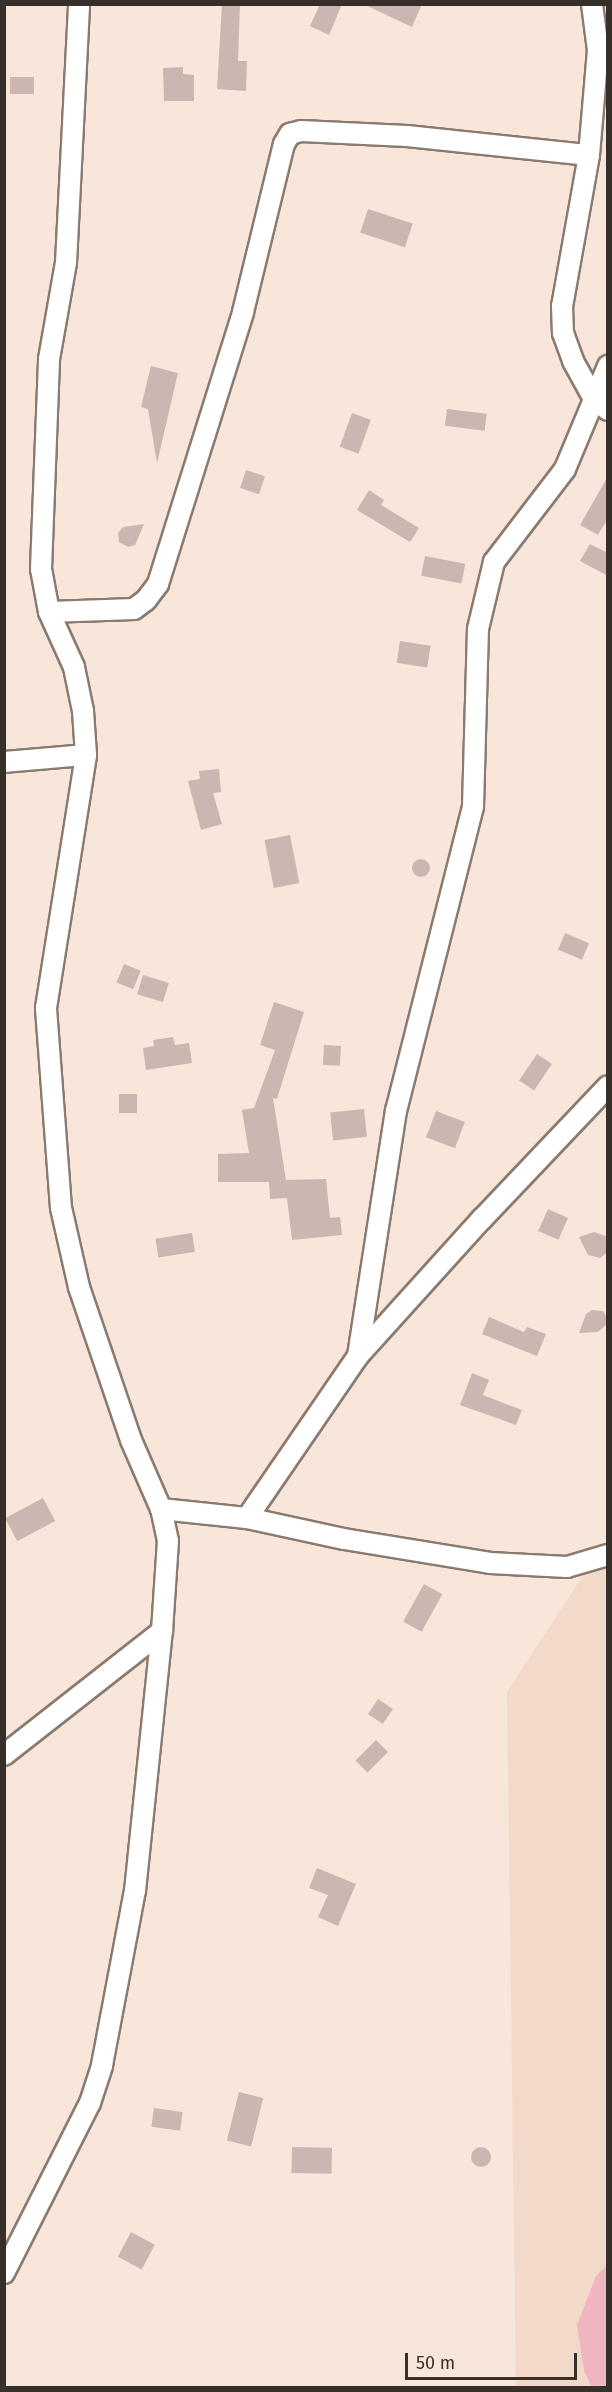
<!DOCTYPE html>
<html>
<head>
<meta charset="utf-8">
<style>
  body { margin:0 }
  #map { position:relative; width:612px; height:2392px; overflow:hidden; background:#f8e6da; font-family:"Fira Sans",sans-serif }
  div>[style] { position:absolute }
  .built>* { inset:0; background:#f2d9c9 }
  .green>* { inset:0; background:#efb5c1 }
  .building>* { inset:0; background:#cbb6b1; transform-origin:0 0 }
  .round { border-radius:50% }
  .roads { filter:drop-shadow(2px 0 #8a7a6f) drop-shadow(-2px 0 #8a7a6f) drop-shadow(0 2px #8a7a6f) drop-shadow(0 -2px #8a7a6f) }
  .minor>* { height:20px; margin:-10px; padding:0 10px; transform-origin:10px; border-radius:10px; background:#fff }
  span { translate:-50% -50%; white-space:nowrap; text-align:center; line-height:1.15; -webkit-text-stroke:6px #f8e6da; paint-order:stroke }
  .frame { position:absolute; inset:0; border:6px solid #362f2a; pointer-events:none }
  .scale { position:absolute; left:405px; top:2353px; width:172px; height:27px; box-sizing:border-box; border:3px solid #362f2a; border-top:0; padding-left:8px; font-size:18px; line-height:21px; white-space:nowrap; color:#362f2a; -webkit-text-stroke:4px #f8e6da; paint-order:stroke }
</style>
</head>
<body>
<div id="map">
  <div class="built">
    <div style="clip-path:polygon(607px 1550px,607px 2387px,516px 2387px,507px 1692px,597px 1554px)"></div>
  </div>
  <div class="green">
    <div style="clip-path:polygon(607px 2265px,607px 2387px,592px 2387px,584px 2371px,577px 2325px,596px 2276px)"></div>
  </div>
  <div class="building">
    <div style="clip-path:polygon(222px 4px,240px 4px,238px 61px,247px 61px,246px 91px,217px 89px)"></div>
    <div style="clip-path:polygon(320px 4px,342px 4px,329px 35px,310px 26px)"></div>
    <div style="clip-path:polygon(363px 4px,422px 4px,412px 27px)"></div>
    <div style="clip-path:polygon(183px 67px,183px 74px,194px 75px,194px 101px,164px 101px,163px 68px)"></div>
    <div style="left:10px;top:77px;width:24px;height:17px"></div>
    <div style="left:368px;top:209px;width:47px;height:25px;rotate:18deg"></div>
    <div style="clip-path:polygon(151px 366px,178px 373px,157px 463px,148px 409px,141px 407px)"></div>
    <div style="left:447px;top:409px;width:40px;height:17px;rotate:7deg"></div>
    <div style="left:352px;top:413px;width:20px;height:36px;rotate:20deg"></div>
    <div style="left:246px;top:470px;width:20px;height:19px;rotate:18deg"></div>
    <div style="clip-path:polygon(608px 476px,608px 518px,598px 535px,580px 525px)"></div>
    <div style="clip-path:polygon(369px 490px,384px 500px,381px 505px,419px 528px,410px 542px,357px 510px)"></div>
    <div style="clip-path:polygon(144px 524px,135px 545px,128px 547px,119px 542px,118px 533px,123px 527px)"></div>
    <div style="clip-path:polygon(590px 544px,608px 553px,608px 576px,580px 561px)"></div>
    <div style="left:425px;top:556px;width:41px;height:20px;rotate:11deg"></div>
    <div style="left:400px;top:641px;width:31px;height:22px;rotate:9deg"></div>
    <div style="clip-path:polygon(219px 769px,221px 792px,213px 793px,222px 824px,201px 830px,188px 781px,200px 779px,199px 771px)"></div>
    <div style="left:290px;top:835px;width:49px;height:26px;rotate:79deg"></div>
    <div class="round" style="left:412px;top:859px;width:18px;height:18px"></div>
    <div style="left:565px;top:933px;width:26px;height:18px;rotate:23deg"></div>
    <div style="left:124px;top:964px;width:18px;height:20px;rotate:22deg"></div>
    <div style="left:143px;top:975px;width:27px;height:20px;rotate:17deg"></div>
    <div style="clip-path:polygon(274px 1002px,304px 1012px,277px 1099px,273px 1098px,286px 1180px,326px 1179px,330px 1218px,340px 1217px,342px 1235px,292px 1240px,287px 1198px,270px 1199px,269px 1182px,218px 1182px,218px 1154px,249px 1153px,242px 1110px,254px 1108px,275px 1050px,260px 1045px)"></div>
    <div style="clip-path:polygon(173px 1037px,175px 1045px,189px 1043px,192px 1063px,146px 1070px,143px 1048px,154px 1046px,153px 1040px)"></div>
    <div style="left:324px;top:1045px;width:17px;height:20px;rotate:3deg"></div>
    <div style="left:537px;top:1054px;width:18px;height:32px;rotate:34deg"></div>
    <div style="left:119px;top:1094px;width:18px;height:19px"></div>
    <div style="left:364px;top:1109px;width:28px;height:34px;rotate:84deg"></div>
    <div style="left:436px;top:1111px;width:31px;height:28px;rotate:21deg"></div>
    <div style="left:548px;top:1209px;width:22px;height:24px;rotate:24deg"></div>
    <div style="clip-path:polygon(594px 1232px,608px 1237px,608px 1252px,600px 1258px,588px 1255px,579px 1237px)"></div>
    <div style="left:192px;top:1233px;width:19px;height:37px;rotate:81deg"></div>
    <div style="clip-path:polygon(592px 1310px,603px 1311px,607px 1318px,606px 1325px,598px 1332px,579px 1333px,586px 1314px)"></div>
    <div style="clip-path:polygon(489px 1317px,524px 1332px,527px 1327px,546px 1334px,537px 1356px,482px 1334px)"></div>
    <div style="clip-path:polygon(472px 1373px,489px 1380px,483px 1395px,522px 1410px,516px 1425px,460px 1405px)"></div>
    <div style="left:43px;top:1498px;width:26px;height:43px;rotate:62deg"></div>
    <div style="left:424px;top:1584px;width:21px;height:43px;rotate:29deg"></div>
    <div style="left:378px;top:1699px;width:18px;height:18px;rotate:34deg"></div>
    <div style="left:376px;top:1740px;width:17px;height:29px;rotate:45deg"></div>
    <div style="clip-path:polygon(317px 1868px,356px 1884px,338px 1926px,318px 1917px,328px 1895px,309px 1888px)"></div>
    <div style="left:239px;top:2092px;width:25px;height:50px;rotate:14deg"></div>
    <div style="left:154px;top:2108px;width:29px;height:19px;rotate:8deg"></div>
    <div style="left:292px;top:2147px;width:40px;height:26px;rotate:1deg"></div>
    <div class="round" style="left:471px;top:2147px;width:20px;height:20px"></div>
    <div style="left:131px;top:2232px;width:27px;height:28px;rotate:28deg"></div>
  </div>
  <div class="roads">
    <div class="minor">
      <div style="left:592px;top:4px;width:46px;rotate:82.6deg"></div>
      <div style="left:598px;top:50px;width:105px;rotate:94.9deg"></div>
      <div style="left:589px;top:155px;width:153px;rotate:100.1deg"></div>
      <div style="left:562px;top:306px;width:27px;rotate:88deg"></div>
      <div style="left:563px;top:333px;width:30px;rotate:70deg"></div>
      <div style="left:573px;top:361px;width:43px;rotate:61.1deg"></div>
      <div style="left:594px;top:399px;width:18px;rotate:38deg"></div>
      <div style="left:49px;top:612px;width:85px;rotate:-2deg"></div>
      <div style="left:134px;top:609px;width:15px;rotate:-37deg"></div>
      <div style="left:146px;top:600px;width:20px;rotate:-53deg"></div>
      <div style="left:158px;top:584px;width:285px;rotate:-72.6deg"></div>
      <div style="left:243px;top:312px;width:173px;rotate:-76.3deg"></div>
      <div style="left:284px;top:144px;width:12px;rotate:-59deg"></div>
      <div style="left:290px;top:134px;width:11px;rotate:-15deg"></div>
      <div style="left:301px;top:131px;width:106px;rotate:2.7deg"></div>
      <div style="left:407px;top:136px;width:183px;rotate:6deg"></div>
      <div style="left:4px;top:762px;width:82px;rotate:-4.9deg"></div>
      <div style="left:358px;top:1356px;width:248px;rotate:-81.2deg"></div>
      <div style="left:396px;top:1111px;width:314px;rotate:-75.8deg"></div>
      <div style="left:473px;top:807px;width:178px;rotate:-88.4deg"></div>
      <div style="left:478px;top:629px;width:69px;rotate:-76.6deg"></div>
      <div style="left:494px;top:562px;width:117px;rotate:-52.6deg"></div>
      <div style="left:565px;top:469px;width:112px;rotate:-67.3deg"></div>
      <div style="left:161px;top:1509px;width:86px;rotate:6deg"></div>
      <div style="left:247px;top:1518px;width:99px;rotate:12.2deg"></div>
      <div style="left:344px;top:1539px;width:148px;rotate:9.3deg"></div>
      <div style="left:490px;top:1563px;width:77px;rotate:3deg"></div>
      <div style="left:567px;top:1567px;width:43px;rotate:-16.3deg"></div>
      <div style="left:247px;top:1518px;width:196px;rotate:-55.6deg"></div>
      <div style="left:358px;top:1356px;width:185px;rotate:-47.9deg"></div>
      <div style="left:482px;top:1219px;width:183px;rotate:-46.5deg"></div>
      <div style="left:4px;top:1755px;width:201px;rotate:-38.1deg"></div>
      <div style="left:4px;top:2273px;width:191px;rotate:-63.2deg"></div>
      <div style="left:90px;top:2103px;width:40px;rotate:-72deg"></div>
      <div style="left:102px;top:2065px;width:177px;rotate:-79.3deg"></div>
      <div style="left:135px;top:1891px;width:261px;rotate:-84.1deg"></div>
      <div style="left:162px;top:1631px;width:90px;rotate:-86.2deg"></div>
      <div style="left:168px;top:1541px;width:33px;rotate:-102deg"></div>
      <div style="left:161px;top:1509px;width:75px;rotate:-113.5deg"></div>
      <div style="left:131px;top:1440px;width:162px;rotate:-108.8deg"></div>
      <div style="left:79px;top:1287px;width:81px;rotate:-102.8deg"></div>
      <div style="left:61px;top:1208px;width:201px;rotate:-94.3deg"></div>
      <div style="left:46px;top:1008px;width:256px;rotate:-81deg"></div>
      <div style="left:86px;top:755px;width:44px;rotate:-93.9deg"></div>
      <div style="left:83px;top:711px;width:45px;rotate:-101.6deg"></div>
      <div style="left:74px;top:667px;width:60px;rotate:-114.4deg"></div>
      <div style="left:49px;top:612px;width:44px;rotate:-100.5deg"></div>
      <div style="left:41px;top:569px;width:210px;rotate:-87.8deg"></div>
      <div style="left:49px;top:359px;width:97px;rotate:-80deg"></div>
      <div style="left:66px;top:263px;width:259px;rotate:-87.1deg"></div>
    </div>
  </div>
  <div class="frame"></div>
  <div class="scale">50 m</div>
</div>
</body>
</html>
